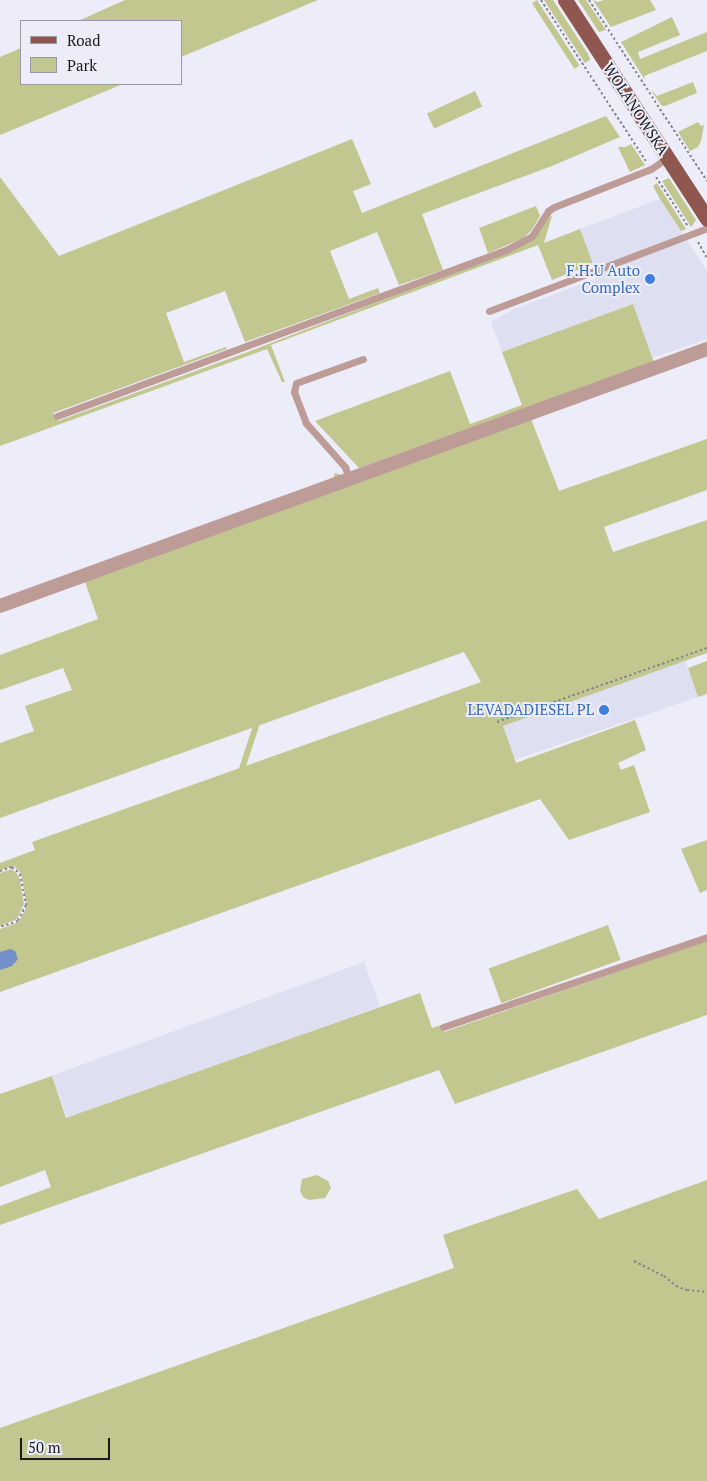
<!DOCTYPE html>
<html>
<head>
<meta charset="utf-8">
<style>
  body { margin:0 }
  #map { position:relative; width:707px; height:1481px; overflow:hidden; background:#ecedf8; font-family:"PT Serif",serif }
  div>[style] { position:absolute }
  .built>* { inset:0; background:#dee0f2; transform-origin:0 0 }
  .green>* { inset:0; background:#c2c68f; transform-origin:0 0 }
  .water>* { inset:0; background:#7490c8 }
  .path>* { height:2px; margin-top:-1px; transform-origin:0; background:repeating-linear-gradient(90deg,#86878f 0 2.5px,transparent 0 5px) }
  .service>* { height:7px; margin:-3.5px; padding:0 3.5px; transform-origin:3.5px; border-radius:3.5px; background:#bd9c98 }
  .minor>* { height:14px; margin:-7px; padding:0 7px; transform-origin:7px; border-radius:7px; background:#bd9c98 }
  .primary>* { height:15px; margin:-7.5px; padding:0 7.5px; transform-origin:7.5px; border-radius:7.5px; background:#905751 }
  .dots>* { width:14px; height:14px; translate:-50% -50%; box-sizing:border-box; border:2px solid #ecedf8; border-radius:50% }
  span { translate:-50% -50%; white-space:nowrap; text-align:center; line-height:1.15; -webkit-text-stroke:4px #ecedf8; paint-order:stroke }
  .street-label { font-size:15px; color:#1a1b1f }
  .shop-label { font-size:15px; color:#366cbe }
  .right { translate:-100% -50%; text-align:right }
  .legend { position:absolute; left:20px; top:20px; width:162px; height:65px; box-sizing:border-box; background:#ecedf8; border:1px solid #9899a1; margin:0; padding:6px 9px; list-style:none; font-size:15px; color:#1a1b1f }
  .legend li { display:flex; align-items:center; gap:10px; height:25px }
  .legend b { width:25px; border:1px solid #9899a1 }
  .scale { position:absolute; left:20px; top:1438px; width:90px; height:22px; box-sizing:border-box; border:2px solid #1a1b1f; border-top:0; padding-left:6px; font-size:15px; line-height:18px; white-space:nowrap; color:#1a1b1f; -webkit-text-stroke:4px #ecedf8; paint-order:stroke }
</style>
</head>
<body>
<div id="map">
  <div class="built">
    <div style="clip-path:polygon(660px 199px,707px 271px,707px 339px,652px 358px,633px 304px,502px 352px,491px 322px,512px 310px,597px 278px,580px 229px)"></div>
    <div style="left:685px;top:660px;width:39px;height:195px;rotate:71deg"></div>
    <div style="left:364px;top:962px;width:47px;height:332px;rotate:70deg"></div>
  </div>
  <div class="green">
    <div style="clip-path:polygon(125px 0,318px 0,181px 57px,181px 21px,78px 21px)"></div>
    <div style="left:537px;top:0;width:78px;height:6px;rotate:57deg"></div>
    <div style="clip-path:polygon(544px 0,553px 0,588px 54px,590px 60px,585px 63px)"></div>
    <div style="clip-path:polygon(578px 0,586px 0,606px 30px,599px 32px)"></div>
    <div style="clip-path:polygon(593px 0,598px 2px,604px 0,650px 0,656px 10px,611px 27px)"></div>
    <div style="clip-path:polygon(672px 17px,680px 35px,638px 52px,640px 59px,707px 32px,707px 51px,644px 76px,645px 80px,621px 42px)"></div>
    <div style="clip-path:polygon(21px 48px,21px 84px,123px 84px,0 135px,0 57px)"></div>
    <div style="clip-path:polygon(693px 82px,697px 93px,665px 106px,662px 106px,650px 89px,657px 96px)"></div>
    <div style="left:475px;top:91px;width:17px;height:53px;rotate:65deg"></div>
    <div style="clip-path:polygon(606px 116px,620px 137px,552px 166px,422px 214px,443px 270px,399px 285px,377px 232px,330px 251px,349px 299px,378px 288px,380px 293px,245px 342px,225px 291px,166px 313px,184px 362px,226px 347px,227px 349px,53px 413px,58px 421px,245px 353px,520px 247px,536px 236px,549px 217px,552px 216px,544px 243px,580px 229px,593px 264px,552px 280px,538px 245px,271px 345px,285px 382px,282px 382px,267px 349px,0 446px,0 177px,59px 256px,352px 139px,371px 184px,353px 191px,362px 213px)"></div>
    <div style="clip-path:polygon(698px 122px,701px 126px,704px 125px,701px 141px,698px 147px,690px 151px,678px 132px)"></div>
    <div style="clip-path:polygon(631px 144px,645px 165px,630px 172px,618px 147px,626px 147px)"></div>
    <div style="clip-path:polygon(669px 178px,694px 217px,696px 220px,691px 227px,662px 181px)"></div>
    <div style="clip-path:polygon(657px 183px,686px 229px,681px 231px,660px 199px,653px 186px)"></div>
    <div style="clip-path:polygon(536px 206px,540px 216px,531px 231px,522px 239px,488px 253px,479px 228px)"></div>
    <div style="clip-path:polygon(633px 304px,654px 363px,359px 468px,315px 421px,450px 371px,470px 424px,522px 405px,502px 352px)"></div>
    <div style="clip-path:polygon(531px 419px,559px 491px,707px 439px,707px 490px,604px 527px,613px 552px,707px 520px,707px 653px,503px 726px,516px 763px,635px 720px,646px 750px,618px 763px,621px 770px,634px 765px,650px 812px,569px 840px,540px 799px,0 992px,0 929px,19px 922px,27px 906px,21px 873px,14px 866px,0 870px,0 863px,35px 850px,32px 842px,481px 682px,464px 652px,0 818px,0 743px,34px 731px,25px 706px,72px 690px,63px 668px,0 690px,0 655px,98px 619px,85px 582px)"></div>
    <div style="left:335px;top:473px;width:6px;height:357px;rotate:18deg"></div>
    <div style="clip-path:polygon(707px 661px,707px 694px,698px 697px,688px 668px)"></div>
    <div style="clip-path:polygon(707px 840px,707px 890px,700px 893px,681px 849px)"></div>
    <div style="clip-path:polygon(12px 869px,18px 875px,20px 880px,24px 904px,17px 919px,0 926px,0 873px)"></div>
    <div style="left:608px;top:925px;width:37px;height:127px;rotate:70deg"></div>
    <div style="clip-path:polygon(707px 941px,707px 1015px,455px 1104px,439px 1070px,0 1225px,0 1206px,51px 1187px,45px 1170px,0 1187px,0 1094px,52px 1076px,66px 1118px,420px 993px,432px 1028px,441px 1025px,444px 1032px)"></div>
    <div style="clip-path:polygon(317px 1175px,328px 1181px,331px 1188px,325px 1198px,309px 1200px,303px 1197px,300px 1191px,302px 1179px)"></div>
    <div style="clip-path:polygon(707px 1180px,707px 1481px,0 1481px,0 1428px,454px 1268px,443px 1235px,577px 1189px,599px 1219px)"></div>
  </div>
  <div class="water">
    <div style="clip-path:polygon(10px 949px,15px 951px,18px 959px,12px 966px,0 970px,0 952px)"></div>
  </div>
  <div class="path">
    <div style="left:541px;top:0;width:192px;rotate:56.9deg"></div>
    <div style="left:589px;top:0;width:216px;rotate:56.9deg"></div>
    <div style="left:656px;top:177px;width:59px;rotate:56.9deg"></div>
    <div style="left:698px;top:242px;width:18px;rotate:61deg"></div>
    <div style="left:497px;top:722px;width:223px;rotate:-19.4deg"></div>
    <div style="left:0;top:871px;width:13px;rotate:-18deg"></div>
    <div style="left:12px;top:867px;width:11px;rotate:41deg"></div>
    <div style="left:20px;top:874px;width:32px;rotate:79deg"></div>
    <div style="left:26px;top:905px;width:18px;rotate:117deg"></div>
    <div style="left:18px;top:921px;width:19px;rotate:162deg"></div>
    <div style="left:634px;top:1261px;width:34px;rotate:27deg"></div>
    <div style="left:664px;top:1276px;width:16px;rotate:40deg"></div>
    <div style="left:676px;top:1286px;width:12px;rotate:20deg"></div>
    <div style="left:687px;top:1290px;width:20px;rotate:6deg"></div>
  </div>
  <div class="service">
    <div style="left:489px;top:311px;width:233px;rotate:-20.8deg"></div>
    <div style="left:57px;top:416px;width:481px;rotate:-20.3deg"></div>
    <div style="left:508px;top:249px;width:27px;rotate:-28deg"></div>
    <div style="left:532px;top:236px;width:30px;rotate:-57deg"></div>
    <div style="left:548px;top:211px;width:7px;rotate:-34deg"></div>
    <div style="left:554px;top:207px;width:104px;rotate:-21.4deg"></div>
    <div style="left:651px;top:169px;width:19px;rotate:-35deg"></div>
    <div style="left:349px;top:478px;width:12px;rotate:-110deg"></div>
    <div style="left:345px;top:467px;width:59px;rotate:-131.6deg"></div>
    <div style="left:306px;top:423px;width:33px;rotate:-111deg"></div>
    <div style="left:294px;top:392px;width:9px;rotate:-77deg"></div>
    <div style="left:296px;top:383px;width:71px;rotate:-19.7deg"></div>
    <div style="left:443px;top:1027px;width:279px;rotate:-18.8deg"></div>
  </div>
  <div class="minor">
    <div style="left:0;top:606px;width:752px;rotate:-19.98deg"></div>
  </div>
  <div class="primary">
    <div style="left:565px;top:0;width:261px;rotate:57deg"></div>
  </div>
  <div class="dots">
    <div style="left:650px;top:279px;background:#3f7fe0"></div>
    <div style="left:604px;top:710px;background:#3f7fe0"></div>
  </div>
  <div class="street-label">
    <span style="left:636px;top:109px;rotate:57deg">WOLANOWSKA</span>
  </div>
  <div class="shop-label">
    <span class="right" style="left:640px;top:279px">F.H.U Auto<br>Complex</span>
    <span class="right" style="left:594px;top:710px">LEVADADIESEL PL</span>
  </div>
  <ul class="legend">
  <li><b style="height:6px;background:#905751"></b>Road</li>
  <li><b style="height:14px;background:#c2c68f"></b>Park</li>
  </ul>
  <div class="scale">50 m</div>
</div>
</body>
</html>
